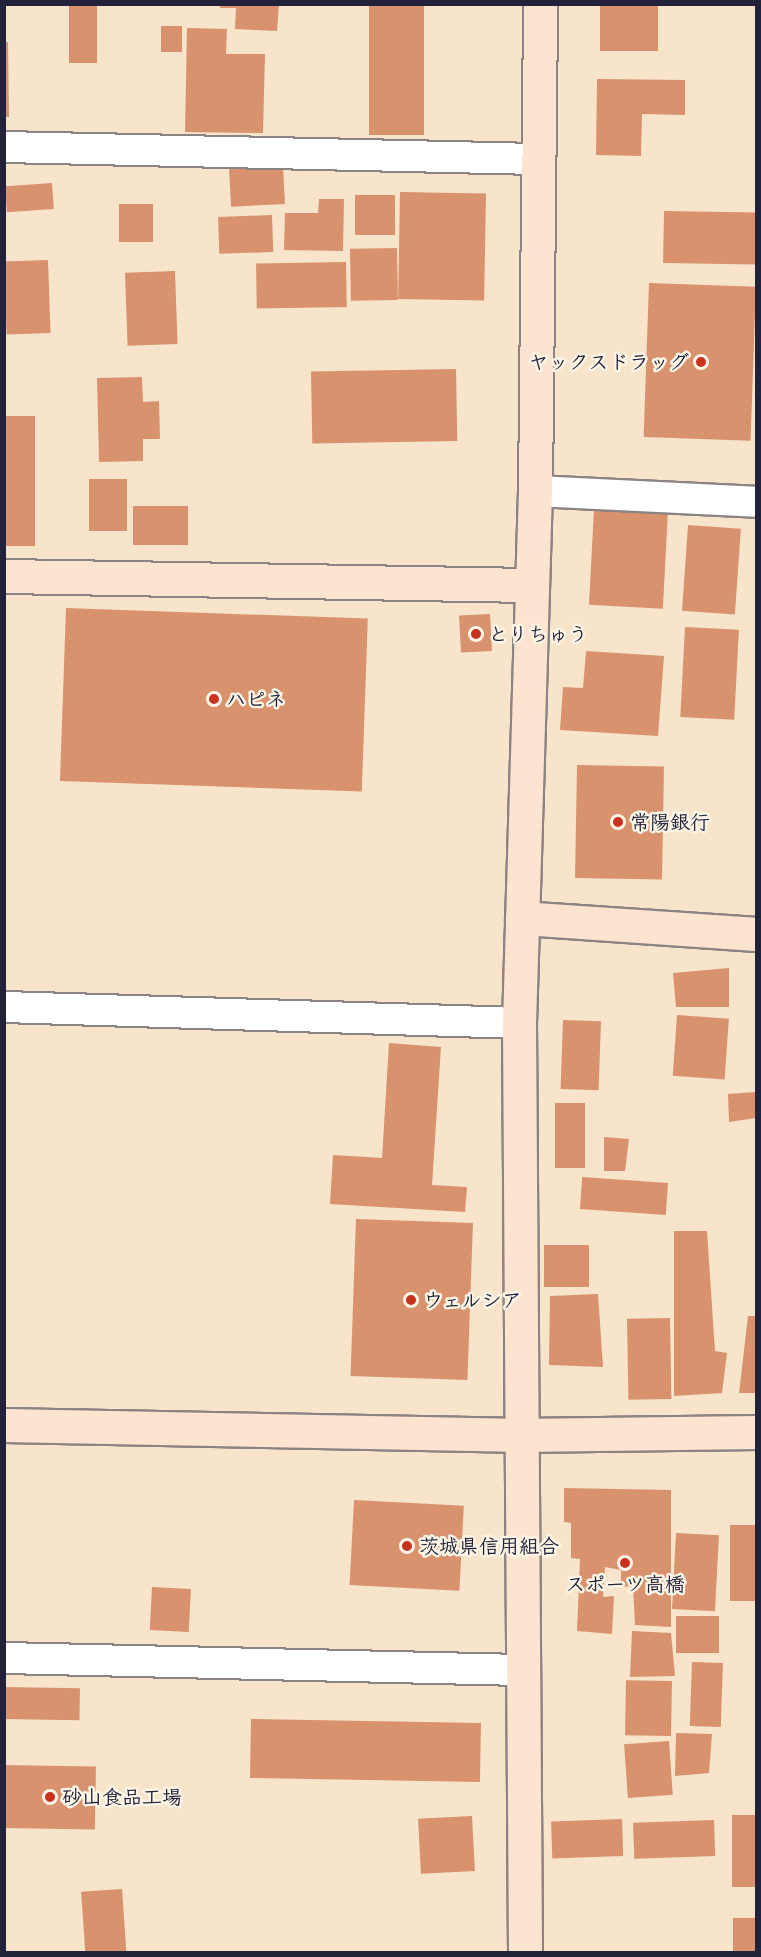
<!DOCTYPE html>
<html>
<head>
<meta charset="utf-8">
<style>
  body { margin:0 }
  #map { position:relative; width:761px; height:1957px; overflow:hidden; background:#f7e4cb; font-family:Itim,"Klee One",sans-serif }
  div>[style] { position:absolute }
  .building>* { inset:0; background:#d9926e; transform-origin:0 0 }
  .roads { filter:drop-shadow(2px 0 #8c8383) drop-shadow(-2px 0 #8c8383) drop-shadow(0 2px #8c8383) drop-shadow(0 -2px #8c8383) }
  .street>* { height:30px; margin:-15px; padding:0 15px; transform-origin:15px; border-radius:15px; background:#fff }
  .secondary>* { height:33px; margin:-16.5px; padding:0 16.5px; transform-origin:16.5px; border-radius:16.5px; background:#fde4d1 }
  .dots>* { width:16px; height:16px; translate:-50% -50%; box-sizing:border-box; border:3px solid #fcf5e5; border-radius:50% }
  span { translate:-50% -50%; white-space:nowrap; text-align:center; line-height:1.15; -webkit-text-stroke:5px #fcf5e5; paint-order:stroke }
  .poi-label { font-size:20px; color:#22223b; font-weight:700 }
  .right { translate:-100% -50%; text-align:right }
  .left { translate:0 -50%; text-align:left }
  .frame { position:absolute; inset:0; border:6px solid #22223b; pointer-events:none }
</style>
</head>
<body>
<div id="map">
  <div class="building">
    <div style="left:69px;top:4px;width:28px;height:59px"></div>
    <div style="clip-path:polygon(220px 4px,279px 4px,277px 31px,235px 29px,236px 8px,220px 8px)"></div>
    <div style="left:369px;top:4px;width:55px;height:131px"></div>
    <div style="left:600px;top:4px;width:58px;height:47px"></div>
    <div style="left:161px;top:26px;width:21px;height:26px"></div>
    <div style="clip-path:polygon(187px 28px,227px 29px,226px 54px,265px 54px,263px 133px,185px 132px)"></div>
    <div style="clip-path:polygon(4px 42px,8px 42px,9px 117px,4px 117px)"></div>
    <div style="clip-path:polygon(597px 79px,685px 80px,685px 115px,642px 114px,641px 156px,596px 155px)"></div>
    <div style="left:283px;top:166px;width:38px;height:54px;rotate:87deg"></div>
    <div style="left:52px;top:183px;width:26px;height:47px;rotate:86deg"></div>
    <div style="left:400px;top:192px;width:86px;height:107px;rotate:1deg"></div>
    <div style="left:395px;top:195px;width:40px;height:40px;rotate:90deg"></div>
    <div style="clip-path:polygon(319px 199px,344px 199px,343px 251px,284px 250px,285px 213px,318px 213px)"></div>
    <div style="left:153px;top:204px;width:38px;height:34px;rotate:90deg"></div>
    <div style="left:664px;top:211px;width:92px;height:52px;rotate:1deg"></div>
    <div style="left:272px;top:215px;width:37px;height:54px;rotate:88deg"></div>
    <div style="left:397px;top:248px;width:52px;height:47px;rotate:89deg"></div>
    <div style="left:48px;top:260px;width:73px;height:44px;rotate:88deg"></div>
    <div style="left:346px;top:262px;width:45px;height:90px;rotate:89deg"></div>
    <div style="left:175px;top:271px;width:73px;height:50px;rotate:88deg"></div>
    <div style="left:649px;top:283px;width:107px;height:154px;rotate:2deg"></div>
    <div style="left:456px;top:369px;width:72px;height:145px;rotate:89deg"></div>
    <div style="clip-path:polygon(142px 377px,143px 402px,159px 401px,160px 439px,143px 439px,143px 461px,99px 462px,97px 378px)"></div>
    <div style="left:4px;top:416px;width:31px;height:130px"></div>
    <div style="left:89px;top:479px;width:38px;height:52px"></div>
    <div style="left:188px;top:506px;width:39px;height:55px;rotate:90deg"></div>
    <div style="left:594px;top:509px;width:74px;height:96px;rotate:3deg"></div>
    <div style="left:688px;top:525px;width:53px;height:86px;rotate:4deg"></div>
    <div style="left:66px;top:608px;width:302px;height:173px;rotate:2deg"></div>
    <div style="left:490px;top:614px;width:37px;height:31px;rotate:87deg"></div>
    <div style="left:685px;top:627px;width:54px;height:90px;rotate:3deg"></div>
    <div style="clip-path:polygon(586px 651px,664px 656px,658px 736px,560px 730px,563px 687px,583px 688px)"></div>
    <div style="left:577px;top:765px;width:87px;height:113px;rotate:1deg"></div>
    <div style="clip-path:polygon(729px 968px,729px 1007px,676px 1007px,673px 973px)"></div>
    <div style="left:677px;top:1015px;width:52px;height:61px;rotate:4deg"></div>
    <div style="left:563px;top:1020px;width:38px;height:69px;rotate:2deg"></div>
    <div style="clip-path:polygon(389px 1043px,441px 1047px,432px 1185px,467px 1187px,465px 1212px,330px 1204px,333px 1155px,382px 1158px)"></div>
    <div style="clip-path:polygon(756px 1092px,756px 1118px,729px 1122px,728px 1094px)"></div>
    <div style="left:585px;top:1103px;width:65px;height:30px;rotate:90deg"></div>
    <div style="clip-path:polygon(604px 1137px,629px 1139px,625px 1171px,604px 1171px)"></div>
    <div style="left:668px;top:1183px;width:32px;height:86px;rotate:94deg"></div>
    <div style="left:356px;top:1219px;width:117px;height:157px;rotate:2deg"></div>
    <div style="clip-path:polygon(674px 1231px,707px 1231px,715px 1351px,727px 1353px,722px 1393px,674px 1396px)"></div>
    <div style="left:544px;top:1245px;width:45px;height:42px"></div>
    <div style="clip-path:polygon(598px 1294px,603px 1367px,549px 1365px,550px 1296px)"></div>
    <div style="clip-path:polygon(748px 1316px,756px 1316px,756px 1393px,739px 1393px)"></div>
    <div style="left:670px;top:1318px;width:81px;height:43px;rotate:89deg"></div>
    <div style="clip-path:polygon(564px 1488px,671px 1490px,671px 1627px,635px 1625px,633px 1586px,621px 1587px,621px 1570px,605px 1567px,603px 1597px,614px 1596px,612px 1634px,577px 1631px,580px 1559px,571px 1558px,571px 1523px,564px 1522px)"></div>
    <div style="left:354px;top:1500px;width:110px;height:85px;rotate:3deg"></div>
    <div style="left:730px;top:1525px;width:26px;height:76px"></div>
    <div style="left:676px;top:1533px;width:43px;height:76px;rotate:3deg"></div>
    <div style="left:152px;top:1587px;width:39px;height:43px;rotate:3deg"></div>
    <div style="left:719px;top:1616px;width:37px;height:43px;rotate:90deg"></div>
    <div style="clip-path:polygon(632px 1631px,671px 1633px,675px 1676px,630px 1677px)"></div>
    <div style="left:692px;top:1662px;width:31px;height:64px;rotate:2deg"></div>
    <div style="left:672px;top:1681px;width:55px;height:46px;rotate:91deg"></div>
    <div style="left:4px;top:1687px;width:76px;height:32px;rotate:1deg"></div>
    <div style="left:251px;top:1719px;width:230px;height:59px;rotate:1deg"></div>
    <div style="clip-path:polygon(676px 1733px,712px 1734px,709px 1773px,675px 1776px)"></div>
    <div style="left:669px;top:1741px;width:54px;height:45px;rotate:86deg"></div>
    <div style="left:4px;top:1765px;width:92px;height:63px;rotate:1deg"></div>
    <div style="left:756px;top:1815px;width:72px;height:24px;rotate:90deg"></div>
    <div style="left:472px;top:1816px;width:55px;height:54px;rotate:87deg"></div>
    <div style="left:622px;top:1819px;width:37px;height:71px;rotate:88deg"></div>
    <div style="left:714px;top:1820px;width:36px;height:81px;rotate:88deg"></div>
    <div style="left:122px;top:1889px;width:63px;height:41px;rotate:86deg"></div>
    <div style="left:756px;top:1918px;width:34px;height:23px;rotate:90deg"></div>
  </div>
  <div class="roads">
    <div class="street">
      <div style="left:4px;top:147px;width:533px;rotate:1.29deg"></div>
      <div style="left:535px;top:491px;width:221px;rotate:2.8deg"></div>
      <div style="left:4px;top:1007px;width:515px;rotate:1.78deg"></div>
      <div style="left:4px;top:1658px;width:518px;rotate:1.33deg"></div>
    </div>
    <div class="secondary">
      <div style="left:4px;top:576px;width:527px;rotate:0.98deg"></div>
      <div style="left:522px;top:918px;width:235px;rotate:3.9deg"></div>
      <div style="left:4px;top:1425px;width:515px;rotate:1.11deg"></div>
      <div style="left:519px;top:1435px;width:237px;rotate:-0.7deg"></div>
      <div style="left:525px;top:1952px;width:929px;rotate:-90.37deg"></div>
      <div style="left:519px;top:1023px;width:532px;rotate:-88.28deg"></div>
      <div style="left:535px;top:491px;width:487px;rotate:-89.4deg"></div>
    </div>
  </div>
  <div class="dots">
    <div style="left:701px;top:362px;background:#c8321e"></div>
    <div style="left:476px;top:634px;background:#c8321e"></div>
    <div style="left:214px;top:699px;background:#c8321e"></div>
    <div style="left:618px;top:822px;background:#c8321e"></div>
    <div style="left:411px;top:1300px;background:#c8321e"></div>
    <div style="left:407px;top:1546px;background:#c8321e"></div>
    <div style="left:625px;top:1563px;background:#c8321e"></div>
    <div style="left:50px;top:1797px;background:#c8321e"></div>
  </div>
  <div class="poi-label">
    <span class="right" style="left:689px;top:362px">ヤックスドラッグ</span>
    <span class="left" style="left:488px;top:634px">とりちゅう</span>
    <span class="left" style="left:226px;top:699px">ハピネ</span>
    <span class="left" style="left:630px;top:822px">常陽銀行</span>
    <span class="left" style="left:423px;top:1300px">ウェルシア</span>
    <span class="left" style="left:419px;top:1546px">茨城県信用組合</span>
    <span style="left:625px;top:1584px">スポーツ高橋</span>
    <span class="left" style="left:62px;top:1797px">砂山食品工場</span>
  </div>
  <div class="frame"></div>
</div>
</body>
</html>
